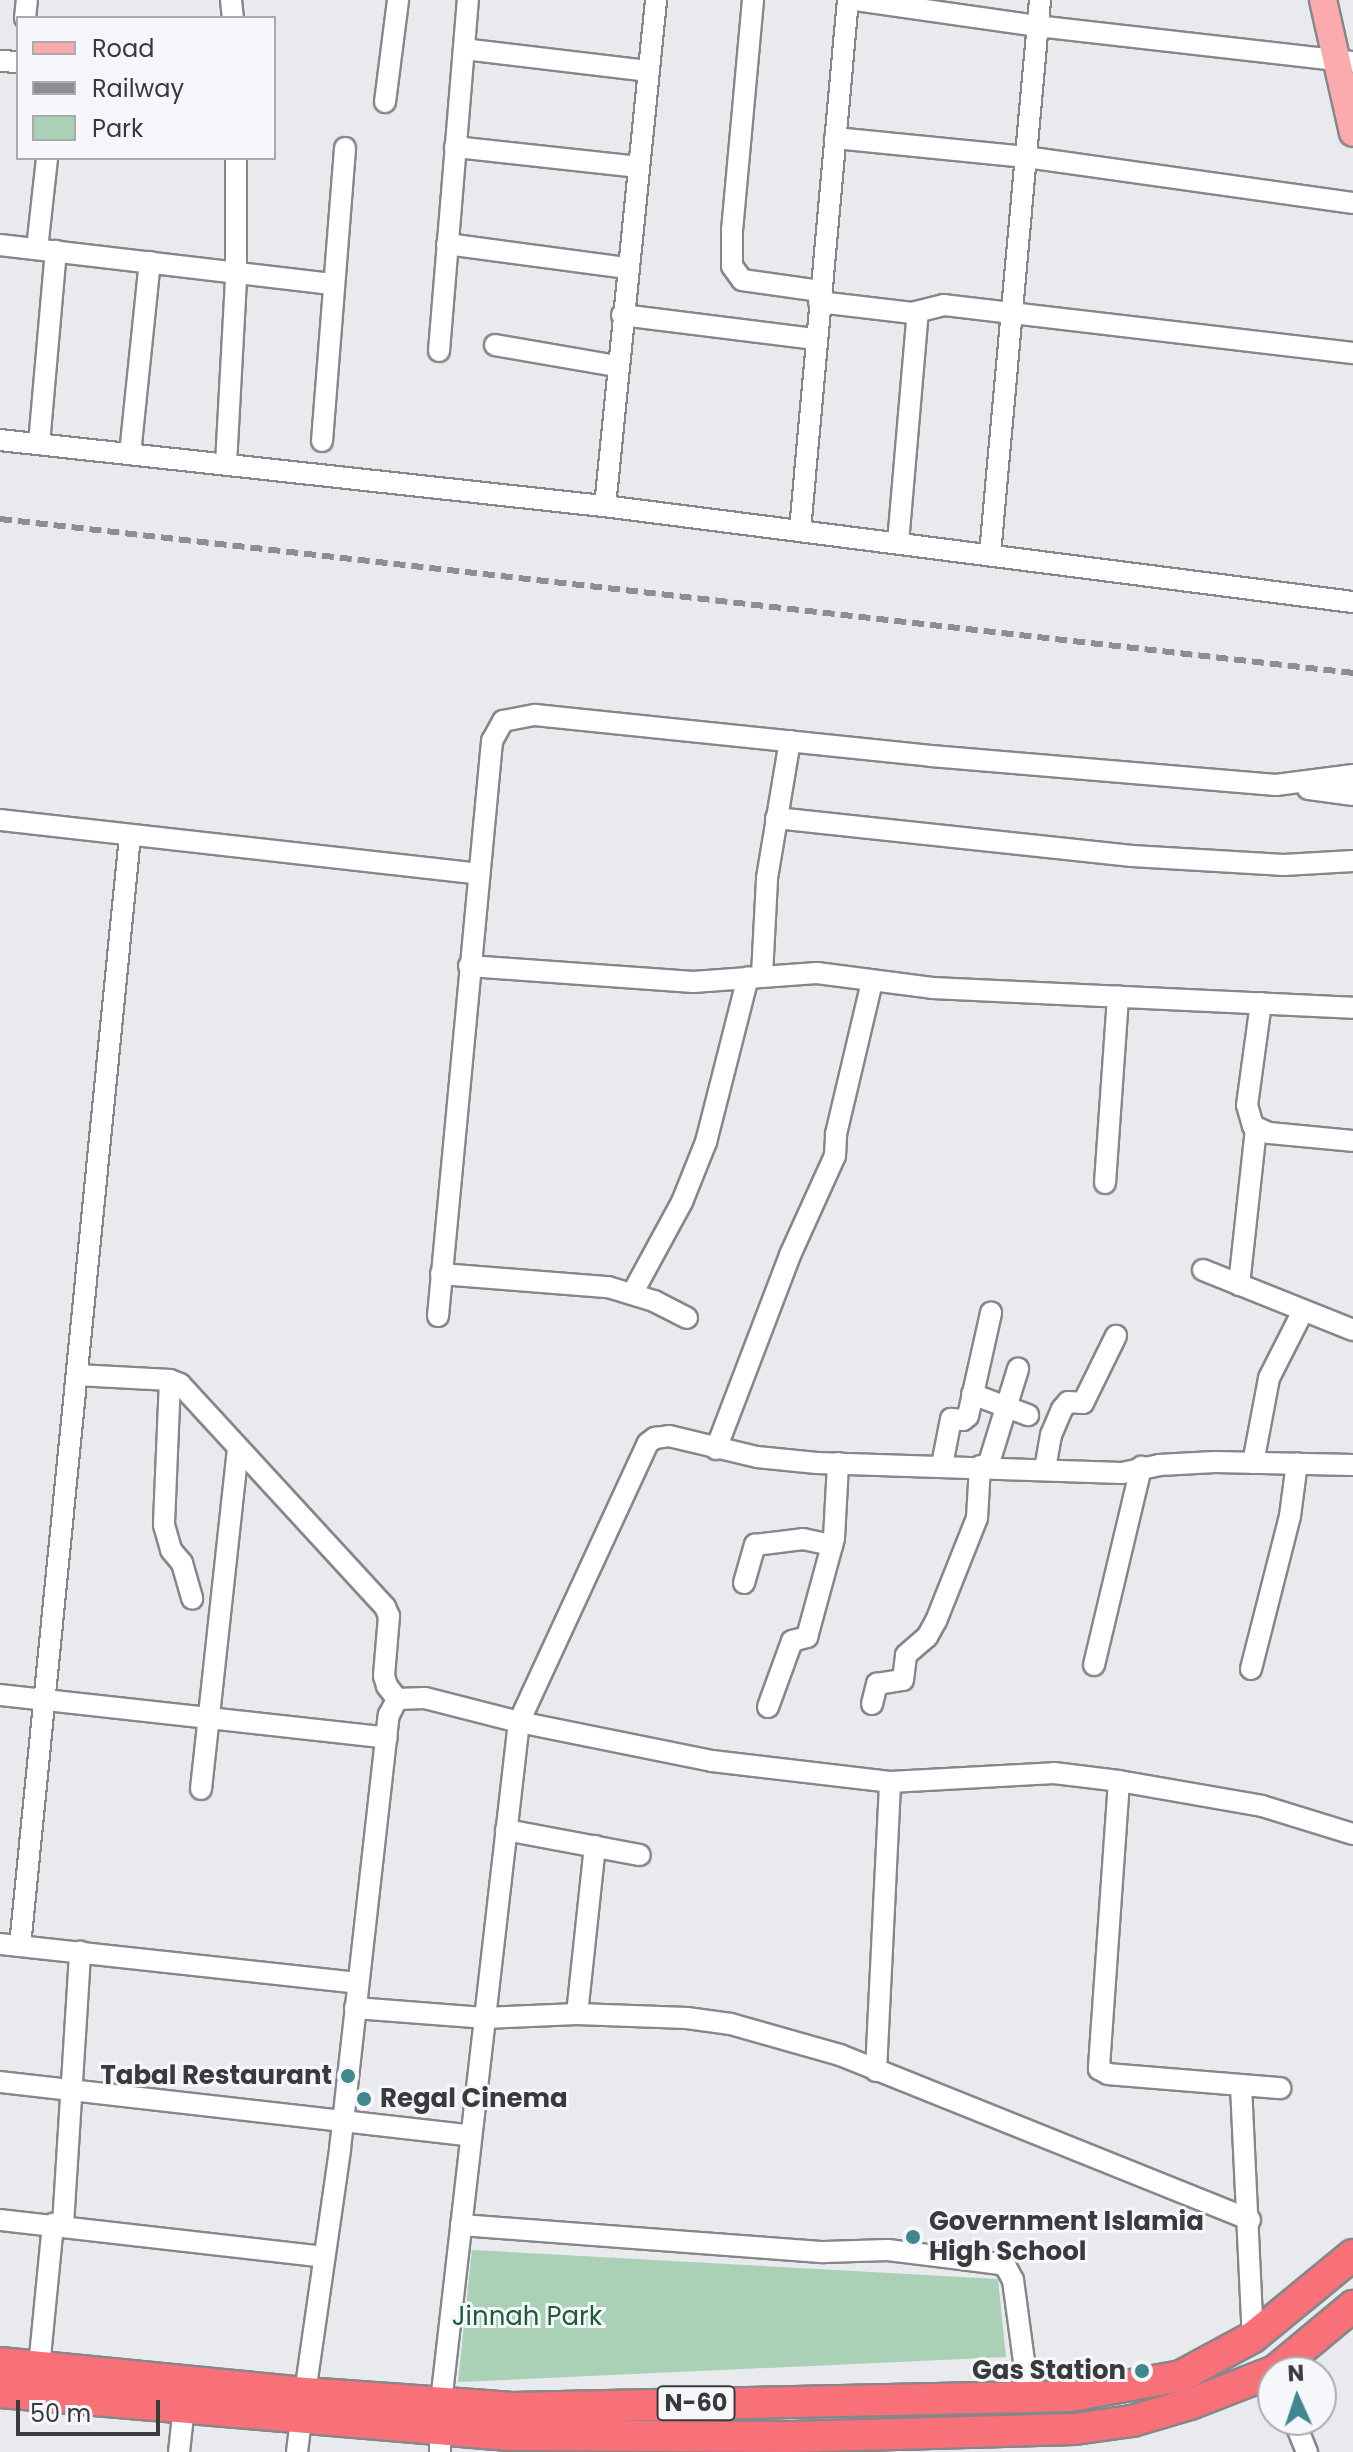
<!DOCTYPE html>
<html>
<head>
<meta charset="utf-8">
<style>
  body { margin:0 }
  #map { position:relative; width:1353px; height:2452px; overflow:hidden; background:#e8eaee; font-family:Poppins,sans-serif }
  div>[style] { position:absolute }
  .green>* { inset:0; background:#aad0b6 }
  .roads { filter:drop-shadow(2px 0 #85878a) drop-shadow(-2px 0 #85878a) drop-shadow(0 2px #85878a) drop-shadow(0 -2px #85878a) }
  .minor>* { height:20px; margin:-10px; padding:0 10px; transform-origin:10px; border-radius:10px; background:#fff }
  .major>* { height:26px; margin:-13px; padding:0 13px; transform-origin:13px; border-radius:13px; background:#fbaaae }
  .highway>* { height:30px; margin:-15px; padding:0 15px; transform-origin:15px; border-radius:15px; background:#f87178 }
  .rail>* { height:6px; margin-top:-3px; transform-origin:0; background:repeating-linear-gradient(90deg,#8d8e91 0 12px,transparent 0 18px) }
  .dots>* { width:22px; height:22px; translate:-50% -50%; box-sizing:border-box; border:4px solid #f5f7fb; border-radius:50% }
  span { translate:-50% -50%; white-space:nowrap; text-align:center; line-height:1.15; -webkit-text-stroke:6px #f5f7fb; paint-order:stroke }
  .shield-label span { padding:2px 6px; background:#f5f7fb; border:2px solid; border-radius:6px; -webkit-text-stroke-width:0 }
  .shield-label { font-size:24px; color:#393a3c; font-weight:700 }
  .poi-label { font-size:26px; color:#393a3c; font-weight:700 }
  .right { translate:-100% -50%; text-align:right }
  .left { translate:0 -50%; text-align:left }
  .park-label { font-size:26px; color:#1c5c37 }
  .legend { position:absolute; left:16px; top:16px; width:260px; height:144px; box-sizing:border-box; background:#f5f7fb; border:2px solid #aaabaf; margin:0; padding:10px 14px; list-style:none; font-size:24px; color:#393a3c }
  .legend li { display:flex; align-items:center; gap:16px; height:40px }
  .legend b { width:40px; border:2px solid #aaabaf }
  .north { position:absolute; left:1257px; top:2356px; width:80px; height:80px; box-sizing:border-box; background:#f5f7fb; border:2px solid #aaabaf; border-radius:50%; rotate:357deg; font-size:22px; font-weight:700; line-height:32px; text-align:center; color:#393a3c }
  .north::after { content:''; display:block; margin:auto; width:28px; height:36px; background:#40878e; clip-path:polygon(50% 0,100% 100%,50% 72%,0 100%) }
  .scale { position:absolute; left:16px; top:2400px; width:144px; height:36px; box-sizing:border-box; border:4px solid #393a3c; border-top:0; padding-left:10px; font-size:24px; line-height:28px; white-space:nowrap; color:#393a3c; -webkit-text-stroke:6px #f5f7fb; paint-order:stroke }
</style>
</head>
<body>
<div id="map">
  <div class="green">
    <div style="clip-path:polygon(472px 2250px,998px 2279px,1006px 2357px,458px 2382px)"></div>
  </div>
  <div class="roads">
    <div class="minor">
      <div style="left:231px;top:0;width:18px;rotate:84deg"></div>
      <div style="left:753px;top:0;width:230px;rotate:95.2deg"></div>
      <div style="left:732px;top:229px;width:37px;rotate:90deg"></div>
      <div style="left:732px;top:266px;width:17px;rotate:54deg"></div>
      <div style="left:742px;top:280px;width:79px;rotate:8deg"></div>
      <div style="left:855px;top:0;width:184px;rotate:8.1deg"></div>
      <div style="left:1037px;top:26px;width:318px;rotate:6.5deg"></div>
      <div style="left:25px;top:18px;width:18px;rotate:-84deg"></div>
      <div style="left:464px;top:49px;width:185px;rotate:6.8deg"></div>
      <div style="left:0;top:61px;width:18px;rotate:3deg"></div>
      <div style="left:385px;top:102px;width:103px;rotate:-82.7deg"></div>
      <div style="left:835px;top:138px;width:192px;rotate:5.7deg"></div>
      <div style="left:1026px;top:157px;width:330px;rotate:8deg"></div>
      <div style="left:455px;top:147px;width:184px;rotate:6.2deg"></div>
      <div style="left:447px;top:244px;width:182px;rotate:7.6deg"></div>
      <div style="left:0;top:245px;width:336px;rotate:6.7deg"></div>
      <div style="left:37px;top:249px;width:92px;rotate:-83.7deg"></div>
      <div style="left:819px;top:302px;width:94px;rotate:6.7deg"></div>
      <div style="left:912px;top:313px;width:33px;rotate:-14deg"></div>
      <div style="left:944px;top:305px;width:412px;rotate:6.7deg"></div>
      <div style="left:622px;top:315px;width:195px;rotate:7.1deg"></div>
      <div style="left:495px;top:345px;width:124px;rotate:9.8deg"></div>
      <div style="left:439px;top:351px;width:352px;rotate:-85.3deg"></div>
      <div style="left:0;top:440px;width:616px;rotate:6.25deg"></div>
      <div style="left:612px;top:507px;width:747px;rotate:7.31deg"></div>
      <div style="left:322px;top:441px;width:294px;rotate:-85.5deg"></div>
      <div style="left:39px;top:444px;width:194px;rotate:-85deg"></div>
      <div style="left:130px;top:454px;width:193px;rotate:-84.1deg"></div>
      <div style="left:226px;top:464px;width:186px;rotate:-86.9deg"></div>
      <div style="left:236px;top:278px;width:120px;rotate:-90deg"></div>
      <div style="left:605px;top:506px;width:509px;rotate:-84.24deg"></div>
      <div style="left:800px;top:530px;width:532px;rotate:-84.83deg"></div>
      <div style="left:898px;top:543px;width:232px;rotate:-85.1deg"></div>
      <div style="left:990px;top:554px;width:556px;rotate:-84.84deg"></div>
      <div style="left:1308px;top:789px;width:45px;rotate:7.6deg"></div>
      <div style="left:776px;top:818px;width:358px;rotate:6.1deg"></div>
      <div style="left:1132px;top:856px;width:152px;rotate:3.4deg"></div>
      <div style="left:1284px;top:865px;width:69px;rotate:-3.3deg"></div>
      <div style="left:0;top:820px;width:482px;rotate:6.4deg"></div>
      <div style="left:469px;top:966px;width:225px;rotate:4.1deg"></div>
      <div style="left:693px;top:982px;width:124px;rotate:-4.2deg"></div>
      <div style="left:817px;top:973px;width:116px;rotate:7.4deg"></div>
      <div style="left:932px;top:988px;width:421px;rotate:2.7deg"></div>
      <div style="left:762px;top:975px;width:97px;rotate:-87deg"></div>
      <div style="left:767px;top:878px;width:139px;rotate:-80.5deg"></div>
      <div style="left:1261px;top:1003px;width:103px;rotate:97.8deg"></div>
      <div style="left:1247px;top:1105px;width:22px;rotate:74deg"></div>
      <div style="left:1253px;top:1126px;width:17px;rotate:24deg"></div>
      <div style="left:1269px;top:1133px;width:84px;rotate:5.4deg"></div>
      <div style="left:1105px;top:1183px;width:187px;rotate:-86deg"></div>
      <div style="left:1203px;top:1270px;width:162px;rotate:21.8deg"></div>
      <div style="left:441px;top:1274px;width:168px;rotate:4.5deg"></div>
      <div style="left:608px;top:1287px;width:48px;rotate:16.9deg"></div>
      <div style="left:654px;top:1301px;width:37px;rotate:27deg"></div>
      <div style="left:1239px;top:1285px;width:158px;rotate:-83.8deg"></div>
      <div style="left:632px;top:1294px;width:105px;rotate:-61.5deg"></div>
      <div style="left:682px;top:1202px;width:65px;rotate:-68.2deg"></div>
      <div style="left:706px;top:1142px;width:170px;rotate:-75.7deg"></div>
      <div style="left:438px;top:1316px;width:578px;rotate:-84.63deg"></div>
      <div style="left:492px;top:741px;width:23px;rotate:-61deg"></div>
      <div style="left:503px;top:721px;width:33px;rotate:-11deg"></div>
      <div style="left:535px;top:715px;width:398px;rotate:5.9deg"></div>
      <div style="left:931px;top:756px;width:346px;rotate:4.8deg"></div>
      <div style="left:1276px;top:785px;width:78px;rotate:-7.4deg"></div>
      <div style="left:77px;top:1375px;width:93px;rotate:3.1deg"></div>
      <div style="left:170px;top:1380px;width:11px;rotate:22deg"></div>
      <div style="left:180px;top:1384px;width:303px;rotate:47.4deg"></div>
      <div style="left:385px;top:1607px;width:10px;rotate:66deg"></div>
      <div style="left:389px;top:1616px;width:60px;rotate:94.8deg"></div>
      <div style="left:384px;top:1676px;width:10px;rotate:73deg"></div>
      <div style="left:387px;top:1686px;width:16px;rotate:52deg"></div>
      <div style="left:170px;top:1380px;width:145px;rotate:92.4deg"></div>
      <div style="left:164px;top:1525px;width:26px;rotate:74deg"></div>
      <div style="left:171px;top:1550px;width:17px;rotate:50deg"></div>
      <div style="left:182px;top:1563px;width:37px;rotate:74deg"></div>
      <div style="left:972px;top:1394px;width:60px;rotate:20.6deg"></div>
      <div style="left:716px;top:1449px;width:208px;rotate:-69.1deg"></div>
      <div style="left:790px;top:1255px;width:109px;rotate:-65.6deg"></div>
      <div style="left:835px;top:1156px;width:22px;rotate:-87deg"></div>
      <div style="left:836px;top:1134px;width:156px;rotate:-76.7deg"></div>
      <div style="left:1253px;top:1463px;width:86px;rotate:-79.3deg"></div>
      <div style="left:1269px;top:1378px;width:75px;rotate:-63.1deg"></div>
      <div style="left:942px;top:1465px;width:47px;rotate:-78.9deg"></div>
      <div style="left:951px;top:1419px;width:12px;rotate:5deg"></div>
      <div style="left:963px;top:1420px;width:6px;rotate:-39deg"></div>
      <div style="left:968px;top:1416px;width:106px;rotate:-77.4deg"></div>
      <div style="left:988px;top:1466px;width:102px;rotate:-72.8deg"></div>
      <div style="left:1045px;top:1469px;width:35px;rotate:-80deg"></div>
      <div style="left:1051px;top:1435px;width:28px;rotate:-67deg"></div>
      <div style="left:1062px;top:1409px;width:9px;rotate:-49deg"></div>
      <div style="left:1068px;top:1402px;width:15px;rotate:4deg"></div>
      <div style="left:1083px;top:1403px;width:75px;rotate:-63.8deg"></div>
      <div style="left:744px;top:1583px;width:40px;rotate:-74deg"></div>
      <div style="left:755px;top:1545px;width:48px;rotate:-7.1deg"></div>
      <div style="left:803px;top:1539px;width:30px;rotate:12deg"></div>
      <div style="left:1094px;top:1665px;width:204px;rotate:-76.6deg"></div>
      <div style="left:1251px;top:1669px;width:158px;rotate:-75.7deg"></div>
      <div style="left:1290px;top:1516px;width:53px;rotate:-82.5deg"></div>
      <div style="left:0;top:1695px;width:389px;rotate:6.3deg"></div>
      <div style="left:872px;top:1704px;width:21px;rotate:-76deg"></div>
      <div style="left:877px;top:1684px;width:26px;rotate:-9deg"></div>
      <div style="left:903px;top:1680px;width:25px;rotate:-83deg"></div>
      <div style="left:906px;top:1655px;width:28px;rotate:-41deg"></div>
      <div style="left:927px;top:1637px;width:18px;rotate:-61deg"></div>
      <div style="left:936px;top:1621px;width:111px;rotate:-68.3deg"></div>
      <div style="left:977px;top:1518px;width:52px;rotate:-86.7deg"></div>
      <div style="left:768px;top:1707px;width:70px;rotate:-70deg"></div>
      <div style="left:792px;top:1641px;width:16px;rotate:-15deg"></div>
      <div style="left:807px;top:1637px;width:103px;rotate:-74.7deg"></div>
      <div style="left:834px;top:1538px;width:75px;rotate:-86.9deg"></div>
      <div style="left:1119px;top:1781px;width:289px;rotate:94deg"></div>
      <div style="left:1099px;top:2069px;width:10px;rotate:29deg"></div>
      <div style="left:1108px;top:2074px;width:173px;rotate:4.7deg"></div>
      <div style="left:201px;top:1789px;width:343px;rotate:-83.8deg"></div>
      <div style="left:506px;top:1830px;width:136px;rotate:10.6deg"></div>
      <div style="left:0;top:1944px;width:359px;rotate:6.2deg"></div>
      <div style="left:20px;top:1946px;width:1115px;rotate:-84.34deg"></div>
      <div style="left:355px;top:2008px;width:129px;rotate:4.4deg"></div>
      <div style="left:484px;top:2018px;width:93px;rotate:-2.5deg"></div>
      <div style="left:577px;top:2014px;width:110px;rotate:2.1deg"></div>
      <div style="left:687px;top:2018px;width:44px;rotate:7.8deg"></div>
      <div style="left:731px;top:2024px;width:113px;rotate:15.9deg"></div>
      <div style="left:840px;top:2055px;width:442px;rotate:21.9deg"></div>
      <div style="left:577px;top:2014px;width:169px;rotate:-83.9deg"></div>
      <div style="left:876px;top:2071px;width:289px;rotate:-87.2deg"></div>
      <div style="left:0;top:2082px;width:474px;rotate:6.5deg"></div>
      <div style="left:1241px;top:2086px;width:251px;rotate:87.3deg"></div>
      <div style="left:0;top:2220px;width:325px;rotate:6.5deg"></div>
      <div style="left:63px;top:2225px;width:274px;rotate:-86.4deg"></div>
      <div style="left:461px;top:2225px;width:364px;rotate:4.3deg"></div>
      <div style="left:824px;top:2252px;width:64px;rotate:-1.8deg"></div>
      <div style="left:888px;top:2250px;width:113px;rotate:7.1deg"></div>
      <div style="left:1000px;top:2264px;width:7px;rotate:27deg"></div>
      <div style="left:1006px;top:2267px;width:15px;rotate:62deg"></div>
      <div style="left:1013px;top:2280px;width:120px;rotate:82.3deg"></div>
      <div style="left:39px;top:2367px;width:144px;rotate:-84.4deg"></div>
      <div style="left:305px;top:2393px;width:246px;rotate:-81.8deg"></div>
      <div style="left:340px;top:2149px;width:437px;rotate:-83.6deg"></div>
      <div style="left:389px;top:1715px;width:18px;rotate:-63deg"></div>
      <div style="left:397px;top:1699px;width:28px;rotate:-2deg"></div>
      <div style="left:425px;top:1698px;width:97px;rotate:14.3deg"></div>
      <div style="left:519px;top:1722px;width:197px;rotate:11.4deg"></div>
      <div style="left:712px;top:1761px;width:179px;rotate:6.7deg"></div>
      <div style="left:890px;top:1782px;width:164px;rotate:-3.1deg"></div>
      <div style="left:1054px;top:1773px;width:65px;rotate:7deg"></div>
      <div style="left:1119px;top:1781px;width:145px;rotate:9.9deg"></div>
      <div style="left:1262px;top:1806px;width:95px;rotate:17.1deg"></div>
      <div style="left:441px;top:2402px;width:684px;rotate:-83.46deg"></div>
      <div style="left:519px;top:1722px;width:307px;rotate:-65.2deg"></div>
      <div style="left:648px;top:1443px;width:9px;rotate:-36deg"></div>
      <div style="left:655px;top:1438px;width:14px;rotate:-8deg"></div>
      <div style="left:669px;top:1436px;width:90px;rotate:13.4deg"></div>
      <div style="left:757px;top:1457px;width:60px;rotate:5.7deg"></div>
      <div style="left:817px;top:1463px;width:305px;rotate:1.9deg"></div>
      <div style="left:1122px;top:1473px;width:38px;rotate:-12deg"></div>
      <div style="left:1159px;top:1465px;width:56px;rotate:-3.1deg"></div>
      <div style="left:1215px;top:1462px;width:138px;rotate:1.2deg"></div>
      <div style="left:1294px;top:2420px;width:35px;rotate:68deg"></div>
      <div style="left:440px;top:2429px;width:23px;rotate:90deg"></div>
      <div style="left:179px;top:2452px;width:45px;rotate:-83.7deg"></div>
      <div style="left:297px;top:2452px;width:35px;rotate:-83deg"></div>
    </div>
    <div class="major">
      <div style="left:1323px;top:0;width:136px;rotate:77.3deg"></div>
    </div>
    <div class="highway">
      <div style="left:0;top:2363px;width:306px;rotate:5.6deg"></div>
      <div style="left:305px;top:2393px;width:208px;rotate:4.1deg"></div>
      <div style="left:512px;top:2408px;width:558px;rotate:-1.23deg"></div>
      <div style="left:1070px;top:2396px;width:113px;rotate:-10.2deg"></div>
      <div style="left:1181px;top:2376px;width:82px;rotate:-28.4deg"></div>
      <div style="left:1253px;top:2337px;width:129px;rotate:-39.4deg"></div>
      <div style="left:0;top:2392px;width:511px;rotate:4.83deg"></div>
      <div style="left:509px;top:2435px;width:280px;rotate:0.4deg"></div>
      <div style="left:789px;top:2437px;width:286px;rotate:-1.6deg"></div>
      <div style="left:1075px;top:2429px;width:58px;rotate:-8deg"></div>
      <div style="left:1132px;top:2421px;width:60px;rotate:-16.3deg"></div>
      <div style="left:1190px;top:2404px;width:91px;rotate:-21.2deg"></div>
      <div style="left:1275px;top:2371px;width:102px;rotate:-39.8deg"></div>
    </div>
  </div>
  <div class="rail">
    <div style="left:0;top:519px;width:1362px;rotate:6.49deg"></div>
  </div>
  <div class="dots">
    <div style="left:348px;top:2076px;background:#40878e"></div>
    <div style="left:364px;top:2099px;background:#40878e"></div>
    <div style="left:913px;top:2237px;background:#40878e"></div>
    <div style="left:1142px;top:2371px;background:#40878e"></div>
  </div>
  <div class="shield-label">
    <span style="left:696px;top:2403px">N-60</span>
  </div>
  <div class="poi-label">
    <span class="right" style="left:332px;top:2076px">Tabal Restaurant</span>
    <span class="left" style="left:380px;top:2099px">Regal Cinema</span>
    <span class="left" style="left:929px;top:2237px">Government Islamia<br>High School</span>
    <span class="right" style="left:1126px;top:2371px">Gas Station</span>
  </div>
  <div class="park-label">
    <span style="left:527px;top:2317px">Jinnah Park</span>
  </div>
  <ul class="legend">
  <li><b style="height:10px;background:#fbaaae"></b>Road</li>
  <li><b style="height:10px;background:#8d8e91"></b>Railway</li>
  <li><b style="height:22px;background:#aad0b6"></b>Park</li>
  </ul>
  <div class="north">N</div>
  <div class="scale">50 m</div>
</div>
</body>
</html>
